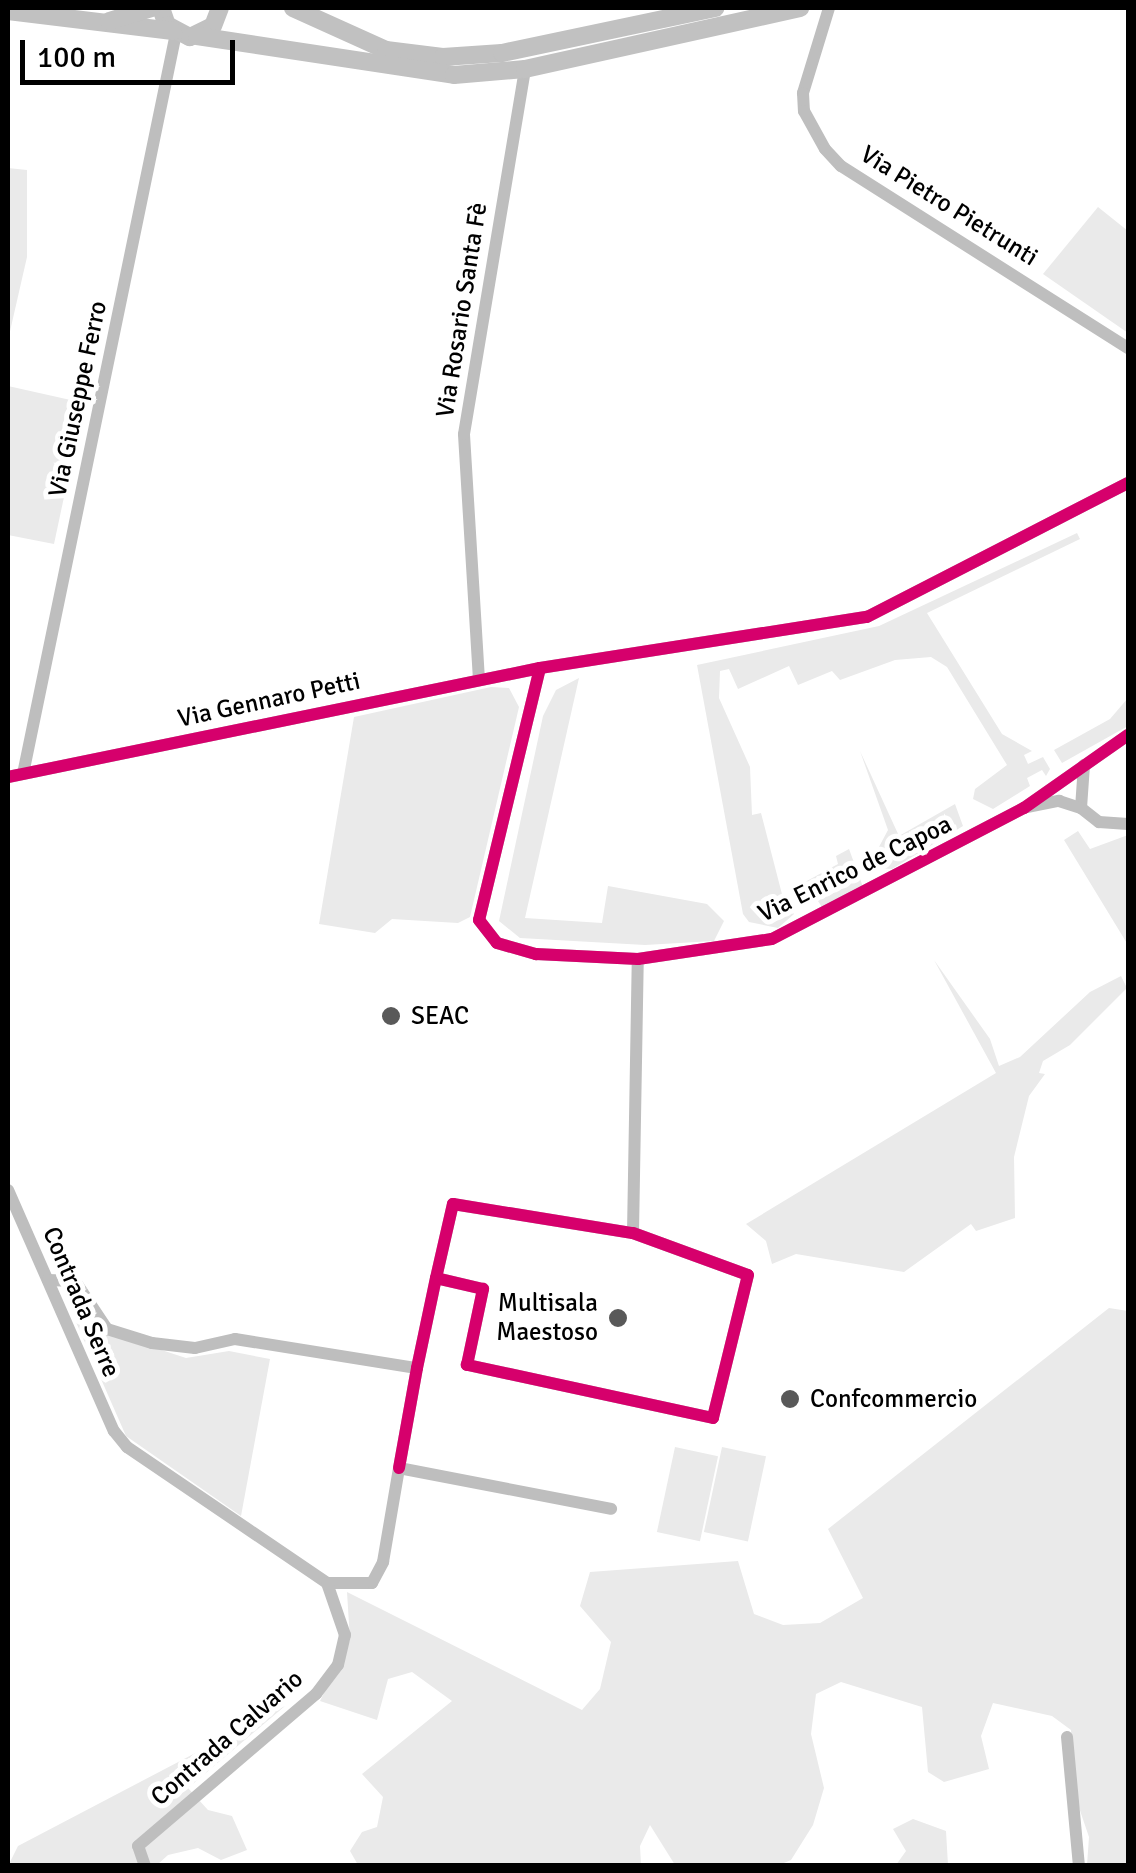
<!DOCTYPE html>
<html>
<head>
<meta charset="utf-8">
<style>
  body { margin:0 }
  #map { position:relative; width:1136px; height:1873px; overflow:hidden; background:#fff; font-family:Signika,sans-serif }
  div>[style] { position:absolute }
  .green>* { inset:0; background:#eaeaea; transform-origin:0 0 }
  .street>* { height:12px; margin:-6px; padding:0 6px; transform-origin:6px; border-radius:6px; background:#bebebe }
  .secondary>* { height:18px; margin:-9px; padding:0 9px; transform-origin:9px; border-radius:9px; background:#c1c1c1 }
  .cycleway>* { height:12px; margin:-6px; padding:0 6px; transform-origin:6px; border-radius:6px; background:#d6006c }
  .dots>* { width:28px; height:28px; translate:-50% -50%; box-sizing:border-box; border:5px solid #fff; border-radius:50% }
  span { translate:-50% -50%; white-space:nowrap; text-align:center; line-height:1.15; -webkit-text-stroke:10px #fff; paint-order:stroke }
  .street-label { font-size:25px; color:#000 }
  .poi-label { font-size:25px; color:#000 }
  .left { translate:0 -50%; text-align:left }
  .right { translate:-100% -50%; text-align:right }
  .frame { position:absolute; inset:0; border:10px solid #000; pointer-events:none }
  .scale { position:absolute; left:20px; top:40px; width:215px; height:45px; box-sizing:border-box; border:5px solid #000; border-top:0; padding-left:12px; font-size:30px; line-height:35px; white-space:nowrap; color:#000; -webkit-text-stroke:8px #fff; paint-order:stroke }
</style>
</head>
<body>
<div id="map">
  <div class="green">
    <div style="clip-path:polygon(8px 168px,27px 170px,27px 257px,8px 340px)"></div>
    <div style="clip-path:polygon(1098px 207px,1128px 231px,1128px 333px,1043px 274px)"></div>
    <div style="clip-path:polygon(8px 386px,84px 403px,54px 544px,8px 535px)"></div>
    <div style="clip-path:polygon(1077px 533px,1080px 539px,927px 613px,1002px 734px,1032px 751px,1024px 755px,1028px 764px,1043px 757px,1050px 769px,1046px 776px,1042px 770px,1027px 778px,1030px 786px,993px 809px,973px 799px,975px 789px,1007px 765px,947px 667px,931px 657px,895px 660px,840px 680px,832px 671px,798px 685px,789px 666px,738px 689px,729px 669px,720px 671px,719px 698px,750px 767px,752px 815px,761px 813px,784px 902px,792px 900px,794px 914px,778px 928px,749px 922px,743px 914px,697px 665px,879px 626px)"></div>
    <div style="clip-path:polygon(579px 678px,525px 918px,602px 923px,608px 886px,707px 904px,724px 921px,714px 941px,645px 945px,520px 938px,499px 921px,543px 716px,556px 690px)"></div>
    <div style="clip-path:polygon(491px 687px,509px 688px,519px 707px,470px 917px,458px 923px,392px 919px,375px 933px,319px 924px,354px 717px)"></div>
    <div style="clip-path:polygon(1128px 698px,1128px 726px,1062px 763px,1054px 750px,1110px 719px)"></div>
    <div style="clip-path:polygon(860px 751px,899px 836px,955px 804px,963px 826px,892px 869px,879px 868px,872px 860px,888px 830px)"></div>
    <div style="clip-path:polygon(1078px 831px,1090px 849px,1128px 835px,1128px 945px,1064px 840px)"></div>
    <div style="clip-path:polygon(849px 849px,863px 887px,822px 907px,805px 882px,838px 864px,836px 856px)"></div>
    <div style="clip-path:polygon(934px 960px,990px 1039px,999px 1066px,1020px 1057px,1090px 992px,1121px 976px,1127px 988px,1070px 1045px,1043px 1061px,1039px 1073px,1045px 1074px,1029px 1096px,1014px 1157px,1015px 1218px,976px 1231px,971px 1224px,904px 1272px,796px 1254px,772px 1264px,766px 1241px,746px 1224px,996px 1073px)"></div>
    <div style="clip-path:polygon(1109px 1308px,1128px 1311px,1128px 1865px,1087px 1865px,1089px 1837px,1073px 1790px,1071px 1730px,1052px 1716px,993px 1703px,981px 1736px,989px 1769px,944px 1782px,928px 1772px,922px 1707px,841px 1682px,816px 1694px,811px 1734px,824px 1788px,813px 1825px,791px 1860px,779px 1865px,675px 1865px,650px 1825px,640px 1846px,641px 1865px,358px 1865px,350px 1851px,362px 1832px,377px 1827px,383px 1797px,362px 1774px,452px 1701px,412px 1672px,388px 1679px,377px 1720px,320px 1701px,350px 1640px,347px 1592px,582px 1710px,600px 1689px,611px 1642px,580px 1606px,590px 1572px,738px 1561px,754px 1614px,783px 1625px,820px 1623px,863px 1598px,828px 1529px)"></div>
    <div style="clip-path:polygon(76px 1322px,186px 1358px,229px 1351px,270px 1359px,241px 1516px,126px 1436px)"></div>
    <div style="left:675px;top:1447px;width:44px;height:87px;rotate:12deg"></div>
    <div style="left:722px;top:1447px;width:45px;height:87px;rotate:12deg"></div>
    <div style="clip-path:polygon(285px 1706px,188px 1788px,208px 1810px,232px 1816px,247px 1850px,221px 1860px,198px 1848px,168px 1855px,157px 1865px,8px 1866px,18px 1846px)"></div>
    <div style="clip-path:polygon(913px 1819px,946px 1831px,948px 1865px,896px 1865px,906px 1851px,893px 1829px)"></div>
  </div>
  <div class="street">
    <div style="left:829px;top:8px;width:89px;rotate:107deg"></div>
    <div style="left:803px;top:93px;width:18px;rotate:87deg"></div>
    <div style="left:804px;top:111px;width:43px;rotate:61.1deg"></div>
    <div style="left:825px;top:149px;width:23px;rotate:47deg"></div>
    <div style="left:841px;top:166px;width:340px;rotate:32.4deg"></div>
    <div style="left:540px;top:668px;width:259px;rotate:103.6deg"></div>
    <div style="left:479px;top:920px;width:29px;rotate:52deg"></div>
    <div style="left:497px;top:943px;width:41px;rotate:15.8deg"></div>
    <div style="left:536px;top:954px;width:102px;rotate:2.8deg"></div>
    <div style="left:638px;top:959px;width:135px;rotate:-8.5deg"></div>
    <div style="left:772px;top:939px;width:284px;rotate:-27.5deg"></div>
    <div style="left:1024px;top:808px;width:127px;rotate:-35.1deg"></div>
    <div style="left:479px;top:680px;width:246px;rotate:-93.5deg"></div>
    <div style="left:464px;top:434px;width:370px;rotate:-80.5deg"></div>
    <div style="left:1084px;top:765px;width:43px;rotate:94deg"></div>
    <div style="left:1081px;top:808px;width:23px;rotate:38deg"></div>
    <div style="left:1099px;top:822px;width:29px;rotate:4deg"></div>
    <div style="left:23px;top:774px;width:757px;rotate:-78.33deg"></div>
    <div style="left:8px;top:777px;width:543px;rotate:-11.58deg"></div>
    <div style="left:540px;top:668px;width:331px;rotate:-8.9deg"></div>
    <div style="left:867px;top:617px;width:293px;rotate:-27.2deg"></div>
    <div style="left:1027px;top:807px;width:33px;rotate:-11deg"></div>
    <div style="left:1059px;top:801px;width:23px;rotate:18deg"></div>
    <div style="left:8px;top:1190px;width:263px;rotate:66.3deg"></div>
    <div style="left:114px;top:1431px;width:21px;rotate:51deg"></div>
    <div style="left:127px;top:1447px;width:242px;rotate:34.2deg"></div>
    <div style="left:327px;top:1583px;width:45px"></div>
    <div style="left:372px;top:1583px;width:24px;rotate:-62deg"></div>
    <div style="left:383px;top:1562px;width:95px;rotate:-80.3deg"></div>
    <div style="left:399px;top:1468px;width:216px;rotate:10.9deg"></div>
    <div style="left:633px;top:1233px;width:274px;rotate:-89deg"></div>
    <div style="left:48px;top:1280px;width:27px;rotate:2deg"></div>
    <div style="left:75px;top:1281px;width:58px;rotate:56.3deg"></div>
    <div style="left:107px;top:1329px;width:47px;rotate:17.3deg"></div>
    <div style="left:152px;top:1343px;width:43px;rotate:6.6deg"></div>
    <div style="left:195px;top:1348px;width:41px;rotate:-12.7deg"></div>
    <div style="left:235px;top:1339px;width:184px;rotate:9.1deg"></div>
    <div style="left:399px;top:1468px;width:102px;rotate:-79.8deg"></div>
    <div style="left:417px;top:1368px;width:92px;rotate:-78.1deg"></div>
    <div style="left:436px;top:1278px;width:76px;rotate:-77.1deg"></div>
    <div style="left:453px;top:1204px;width:182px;rotate:9.2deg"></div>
    <div style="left:633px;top:1233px;width:122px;rotate:20.1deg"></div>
    <div style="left:748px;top:1275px;width:147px;rotate:103.8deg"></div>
    <div style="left:713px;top:1418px;width:252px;rotate:-167.8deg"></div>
    <div style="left:467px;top:1365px;width:78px;rotate:-78.1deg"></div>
    <div style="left:483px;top:1289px;width:48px;rotate:-166.8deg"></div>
    <div style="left:1067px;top:1737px;width:130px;rotate:84.7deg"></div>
    <div style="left:145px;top:1866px;width:21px;rotate:-109deg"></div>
    <div style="left:138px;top:1846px;width:234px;rotate:-40.5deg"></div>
    <div style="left:316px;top:1694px;width:36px;rotate:-53deg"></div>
    <div style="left:338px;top:1665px;width:31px;rotate:-77deg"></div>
    <div style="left:345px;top:1635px;width:55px;rotate:-109.1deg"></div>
  </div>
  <div class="secondary">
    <div style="left:161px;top:8px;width:18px;rotate:71deg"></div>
    <div style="left:167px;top:25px;width:26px;rotate:28deg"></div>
    <div style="left:190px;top:37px;width:25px;rotate:-26deg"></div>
    <div style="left:213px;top:26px;width:19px;rotate:-69deg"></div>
    <div style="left:293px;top:8px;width:102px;rotate:24.3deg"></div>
    <div style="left:386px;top:50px;width:57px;rotate:7deg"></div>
    <div style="left:443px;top:57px;width:59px;rotate:-3.9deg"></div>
    <div style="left:502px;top:53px;width:218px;rotate:-11.9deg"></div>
    <div style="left:8px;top:11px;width:166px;rotate:6.9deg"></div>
    <div style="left:109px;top:21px;width:45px;rotate:-16.8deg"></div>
    <div style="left:197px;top:36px;width:260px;rotate:8.6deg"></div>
    <div style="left:454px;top:75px;width:71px;rotate:-4.8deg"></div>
    <div style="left:525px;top:69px;width:282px;rotate:-12.5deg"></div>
  </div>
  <div class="cycleway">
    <div style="left:540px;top:668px;width:259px;rotate:103.6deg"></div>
    <div style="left:479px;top:920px;width:29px;rotate:52deg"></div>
    <div style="left:497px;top:943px;width:41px;rotate:15.8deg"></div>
    <div style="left:536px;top:954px;width:102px;rotate:2.8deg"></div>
    <div style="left:638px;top:959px;width:135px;rotate:-8.5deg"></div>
    <div style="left:772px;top:939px;width:284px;rotate:-27.5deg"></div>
    <div style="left:1024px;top:808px;width:127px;rotate:-35.1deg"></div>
    <div style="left:8px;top:777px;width:543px;rotate:-11.58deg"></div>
    <div style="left:540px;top:668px;width:331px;rotate:-8.9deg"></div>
    <div style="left:867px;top:617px;width:293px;rotate:-27.2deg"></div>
    <div style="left:399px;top:1468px;width:102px;rotate:-79.8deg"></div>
    <div style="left:417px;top:1368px;width:92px;rotate:-78.1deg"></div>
    <div style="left:436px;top:1278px;width:76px;rotate:-77.1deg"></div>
    <div style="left:453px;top:1204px;width:182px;rotate:9.2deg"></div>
    <div style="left:633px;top:1233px;width:122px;rotate:20.1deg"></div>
    <div style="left:748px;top:1275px;width:147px;rotate:103.8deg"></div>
    <div style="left:713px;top:1418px;width:252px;rotate:-167.8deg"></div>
    <div style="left:467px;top:1365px;width:78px;rotate:-78.1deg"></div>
    <div style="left:483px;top:1289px;width:48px;rotate:-166.8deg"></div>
  </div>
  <div class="dots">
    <div style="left:391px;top:1016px;background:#595959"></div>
    <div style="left:618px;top:1318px;background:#595959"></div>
    <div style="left:790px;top:1399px;background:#595959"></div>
  </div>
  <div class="street-label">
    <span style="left:949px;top:206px;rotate:32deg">Via Pietro Pietrunti</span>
    <span style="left:462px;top:310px;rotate:-81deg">Via Rosario Santa Fè</span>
    <span style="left:78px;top:399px;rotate:-78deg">Via Giuseppe Ferro</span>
    <span style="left:269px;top:700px;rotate:-12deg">Via Gennaro Petti</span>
    <span style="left:855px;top:869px;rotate:-26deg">Via Enrico de Capoa</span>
    <span style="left:81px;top:1302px;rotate:67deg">Contrada Serre</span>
    <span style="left:227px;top:1738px;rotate:-41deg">Contrada Calvario</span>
  </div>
  <div class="poi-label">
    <span class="left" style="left:411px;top:1016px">SEAC</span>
    <span class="right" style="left:598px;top:1318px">Multisala<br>Maestoso</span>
    <span class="left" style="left:810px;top:1399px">Confcommercio</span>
  </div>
  <div class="frame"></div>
  <div class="scale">100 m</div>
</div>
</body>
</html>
